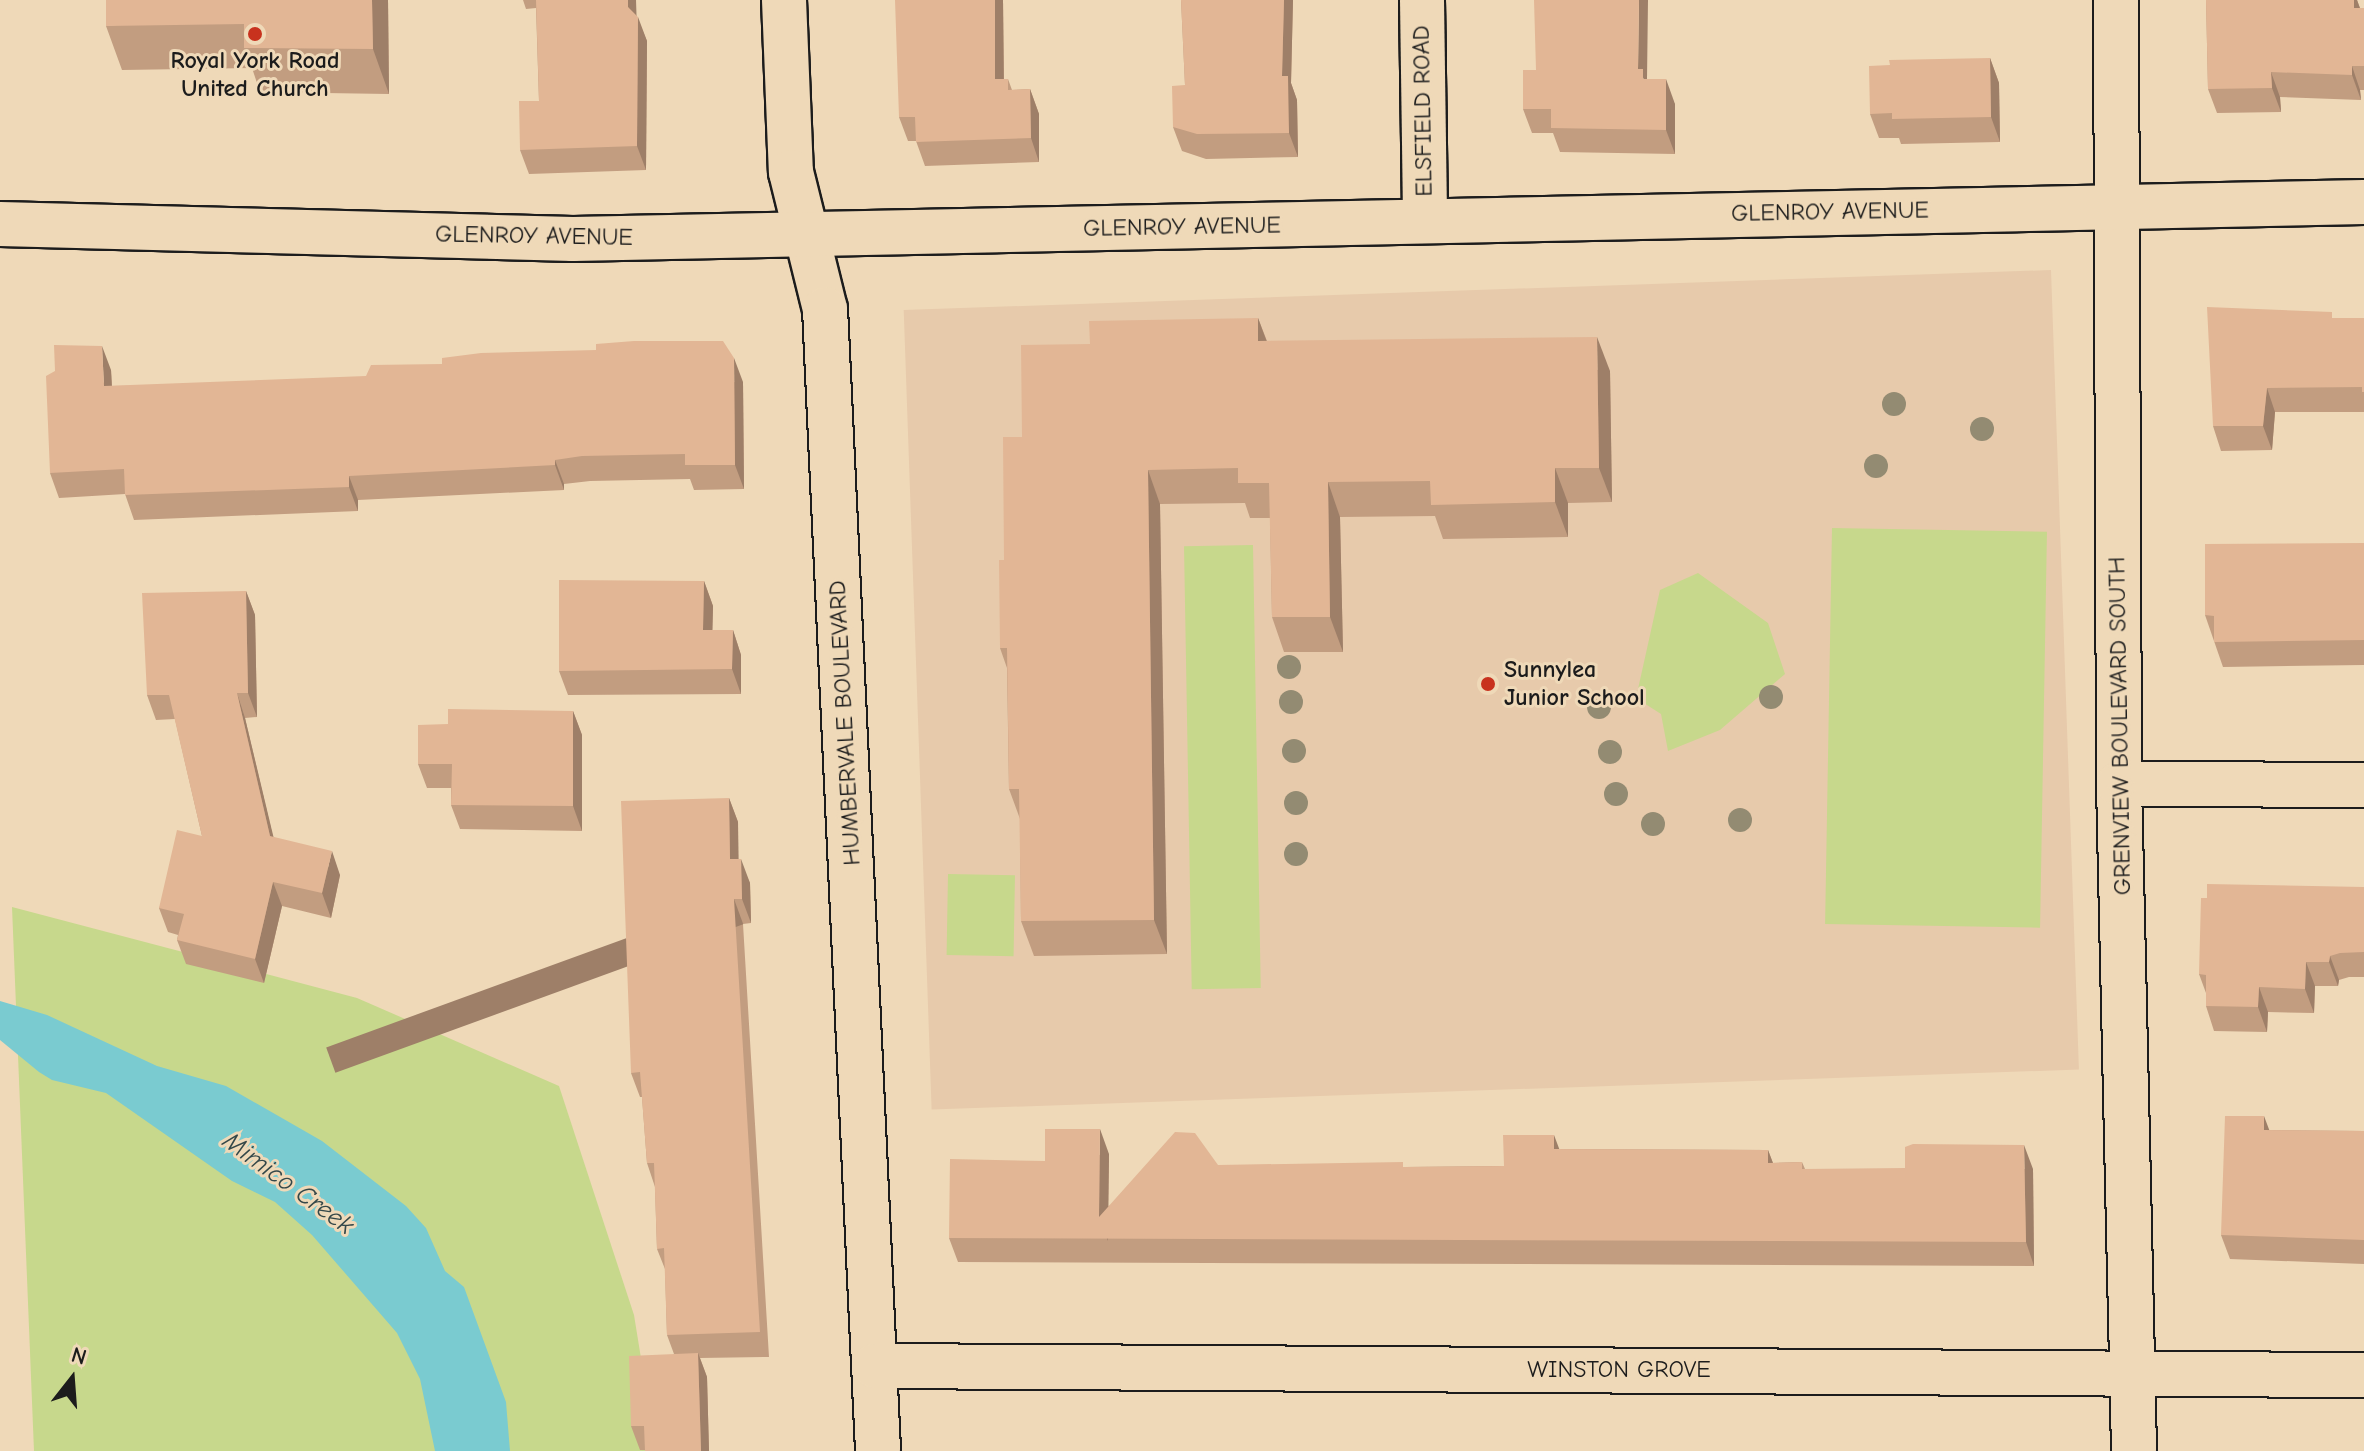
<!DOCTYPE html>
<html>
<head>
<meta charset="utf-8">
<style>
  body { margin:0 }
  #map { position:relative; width:2364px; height:1451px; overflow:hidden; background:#efd9b8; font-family:"Comic Neue",sans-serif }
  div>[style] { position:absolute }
  .built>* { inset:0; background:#e7caab; transform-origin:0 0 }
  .green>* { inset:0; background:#c7d88c; transform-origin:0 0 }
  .water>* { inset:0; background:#7acbd0 }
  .roads { filter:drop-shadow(2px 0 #1c1c1c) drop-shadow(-2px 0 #1c1c1c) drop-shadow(0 2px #1c1c1c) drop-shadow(0 -2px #1c1c1c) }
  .street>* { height:44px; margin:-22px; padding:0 22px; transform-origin:22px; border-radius:22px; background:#efd9b8 }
  .trees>* { width:24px; height:24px; margin:-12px; border-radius:50%; background:#938b72 }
  .wall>* { inset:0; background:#c29d80 }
  .shaded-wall>* { inset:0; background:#9e7f68; transform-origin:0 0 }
  .building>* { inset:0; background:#e2b695 }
  .dots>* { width:22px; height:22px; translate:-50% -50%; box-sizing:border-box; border:4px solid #efd9b8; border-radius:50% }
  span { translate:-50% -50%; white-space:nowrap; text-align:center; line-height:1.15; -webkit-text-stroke:6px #efd9b8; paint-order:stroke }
  .poi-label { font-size:24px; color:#1c1c1c; font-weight:700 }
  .left { translate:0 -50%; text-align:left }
  .street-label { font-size:24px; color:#1c1c1c }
  .water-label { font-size:26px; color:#344849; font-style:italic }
  .north { position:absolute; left:32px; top:1339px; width:80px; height:80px; -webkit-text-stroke:6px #efd9b8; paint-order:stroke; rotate:17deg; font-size:22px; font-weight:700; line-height:32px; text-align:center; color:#1c1c1c }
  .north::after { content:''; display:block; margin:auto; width:28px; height:36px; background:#1c1c1c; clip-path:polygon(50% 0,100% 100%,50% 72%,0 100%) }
</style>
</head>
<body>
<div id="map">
  <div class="built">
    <div style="left:2051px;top:270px;width:800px;height:1148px;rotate:88deg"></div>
  </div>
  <div class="green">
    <div style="left:1832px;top:528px;width:215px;height:396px;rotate:1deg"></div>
    <div style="left:1253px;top:545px;width:443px;height:69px;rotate:89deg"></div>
    <div style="clip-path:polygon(1698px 573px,1768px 623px,1785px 674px,1720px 730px,1668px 751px,1661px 714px,1636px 698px,1660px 590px)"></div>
    <div style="left:948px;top:874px;width:67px;height:81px;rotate:1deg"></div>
    <div style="clip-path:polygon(12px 907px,357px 998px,559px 1086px,634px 1315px,656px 1451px,34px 1451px)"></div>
  </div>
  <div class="water">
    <div style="clip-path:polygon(0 1001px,47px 1015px,157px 1066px,226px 1086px,322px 1141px,406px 1206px,426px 1228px,445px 1271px,464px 1287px,506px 1402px,510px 1451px,435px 1451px,420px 1379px,397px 1333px,312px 1235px,275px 1202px,232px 1181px,106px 1093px,52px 1080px,39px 1072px,0 1040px)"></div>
  </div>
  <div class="roads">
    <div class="street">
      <div style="left:784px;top:0;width:172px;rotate:87.7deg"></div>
      <div style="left:791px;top:172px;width:141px;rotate:76.1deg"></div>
      <div style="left:825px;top:309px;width:1143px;rotate:87.34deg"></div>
      <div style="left:1422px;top:0;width:221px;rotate:89.2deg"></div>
      <div style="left:2116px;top:0;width:784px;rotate:89.78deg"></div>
      <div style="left:2119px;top:784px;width:667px;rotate:88.71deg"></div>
      <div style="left:0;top:224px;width:573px;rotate:1.5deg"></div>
      <div style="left:573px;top:239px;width:1791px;rotate:-1.18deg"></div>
      <div style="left:2119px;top:784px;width:245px;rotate:0.2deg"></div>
      <div style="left:875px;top:1366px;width:1489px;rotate:0.35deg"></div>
    </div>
  </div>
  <div class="trees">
    <div style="left:1894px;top:404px"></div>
    <div style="left:1982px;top:429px"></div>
    <div style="left:1876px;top:466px"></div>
    <div style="left:1289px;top:667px"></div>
    <div style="left:1771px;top:697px"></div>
    <div style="left:1291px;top:702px"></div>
    <div style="left:1599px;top:707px"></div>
    <div style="left:1294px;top:751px"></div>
    <div style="left:1610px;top:752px"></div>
    <div style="left:1616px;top:794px"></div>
    <div style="left:1296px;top:803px"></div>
    <div style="left:1740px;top:820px"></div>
    <div style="left:1653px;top:824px"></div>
    <div style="left:1296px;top:854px"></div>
  </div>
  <div class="wall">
    <div style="clip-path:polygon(388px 0,389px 94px,260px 92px,252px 68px,122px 70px,106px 26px)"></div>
    <div style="clip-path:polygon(523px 0,636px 0,636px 15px,647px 41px,646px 170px,529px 174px,520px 150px,539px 101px,536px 8px,526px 9px)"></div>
    <div style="clip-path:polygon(1003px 0,1004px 79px,1008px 79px,1012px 90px,1030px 89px,1039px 114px,1039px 162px,925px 166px,916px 141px,908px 141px,899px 117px)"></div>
    <div style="clip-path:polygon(1181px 0,1293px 0,1291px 83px,1297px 100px,1298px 157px,1206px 159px,1182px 151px,1173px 127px,1185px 85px)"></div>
    <div style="clip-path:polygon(2206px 0,2357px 0,2360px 8px,2364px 8px,2364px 90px,2360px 90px,2361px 100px,2280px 97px,2281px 112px,2217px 113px,2208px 89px)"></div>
    <div style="clip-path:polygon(1990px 58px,1999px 83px,2000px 142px,1901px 144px,1899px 138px,1879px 138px,1870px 114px)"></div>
    <div style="clip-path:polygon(1536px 70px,1647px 79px,1675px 104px,1675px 154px,1560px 152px,1553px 133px,1532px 133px,1523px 109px)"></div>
    <div style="clip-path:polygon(1258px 318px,1267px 341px,1610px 371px,1612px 502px,1568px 503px,1568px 537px,1443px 539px,1435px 516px,1340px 517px,1343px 652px,1284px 652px,1272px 617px,1270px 518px,1250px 518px,1245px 503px,1160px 504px,1167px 954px,1034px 956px,1021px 921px,1020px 819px,1009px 789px,1007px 668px,1000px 648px,1004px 560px,1022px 437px,1090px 344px)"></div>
    <div style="clip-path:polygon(2335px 318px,2364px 318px,2364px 412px,2275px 412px,2272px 450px,2221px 451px,2213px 426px)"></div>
    <div style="clip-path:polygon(111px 370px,112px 386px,743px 382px,744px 489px,694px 490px,690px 479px,590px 481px,564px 484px,564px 490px,358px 500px,358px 511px,134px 520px,125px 494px,59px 498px,50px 473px)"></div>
    <div style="clip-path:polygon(2364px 543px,2364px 665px,2223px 667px,2205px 615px)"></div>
    <div style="clip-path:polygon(704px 581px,713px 606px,712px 630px,733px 630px,741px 655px,741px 694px,568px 695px,559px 671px)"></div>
    <div style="clip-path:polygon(246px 591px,255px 615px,257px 717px,245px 718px,273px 837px,340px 875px,331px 918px,282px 906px,264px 983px,186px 964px,177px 940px,178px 935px,168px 932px,159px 908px,202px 836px,175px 719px,156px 720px,147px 695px)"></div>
    <div style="clip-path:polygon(573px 711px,582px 735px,582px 831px,460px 829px,451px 805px,451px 788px,427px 788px,418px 764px,448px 724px)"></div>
    <div style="clip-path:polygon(729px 798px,738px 822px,738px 859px,750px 883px,751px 923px,743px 924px,769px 1357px,700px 1358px,707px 1377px,709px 1451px,640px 1450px,631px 1426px,674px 1354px,667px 1335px,665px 1269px,657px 1249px,655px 1187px,647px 1163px,642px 1097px,640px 1097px,631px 1073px)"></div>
    <div style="clip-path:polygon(2364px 887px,2364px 977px,2349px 977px,2339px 980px,2338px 986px,2315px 986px,2314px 1013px,2268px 1012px,2267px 1032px,2214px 1031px,2206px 1006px,2206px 993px,2199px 974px)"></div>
    <div style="clip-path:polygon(2269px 1130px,2364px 1131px,2364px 1264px,2230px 1259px,2221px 1235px)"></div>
    <div style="clip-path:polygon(1559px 1149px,1768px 1150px,1773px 1163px,1802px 1162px,1805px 1169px,2033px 1169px,2034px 1266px,958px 1262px,949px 1238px,1045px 1161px,1109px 1154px,1108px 1206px,1405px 1167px,1504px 1166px)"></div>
  </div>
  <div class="shaded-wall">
    <div style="clip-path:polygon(372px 0,388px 0,389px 94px,373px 49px)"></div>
    <div style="clip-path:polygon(628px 0,636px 0,637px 31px,628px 7px)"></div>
    <div style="clip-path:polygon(995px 0,1003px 0,1004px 104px,995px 79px)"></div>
    <div style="clip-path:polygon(1284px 0,1293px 0,1291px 83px,1297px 100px,1298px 157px,1289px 133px,1282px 76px)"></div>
    <div style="clip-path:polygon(1639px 0,1648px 0,1647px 79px,1652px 93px,1638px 69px)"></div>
    <div style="clip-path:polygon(2354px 0,2357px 0,2363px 17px,2354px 8px)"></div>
    <div style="clip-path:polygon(638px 17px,647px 41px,646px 170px,637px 146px)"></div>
    <div style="clip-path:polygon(1990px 58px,1999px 83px,2000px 142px,1991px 117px)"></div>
    <div style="clip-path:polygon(2352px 66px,2360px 90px,2361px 100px,2352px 75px)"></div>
    <div style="clip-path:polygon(2271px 72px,2280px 97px,2281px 112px,2272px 88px)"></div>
    <div style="clip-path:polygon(1666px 79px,1675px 104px,1675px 154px,1666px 130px)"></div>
    <div style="clip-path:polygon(1030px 89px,1039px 114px,1039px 162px,1031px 138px)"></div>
    <div style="clip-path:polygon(1258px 318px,1271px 353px,1258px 341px)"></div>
    <div style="clip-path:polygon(1597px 337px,1610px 371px,1612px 502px,1599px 468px)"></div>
    <div style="clip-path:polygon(102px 346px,111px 370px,113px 410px,104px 386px)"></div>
    <div style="clip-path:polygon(734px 358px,743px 382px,744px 489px,735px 465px)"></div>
    <div style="clip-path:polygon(2267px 388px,2275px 412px,2272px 450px,2263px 426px)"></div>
    <div style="clip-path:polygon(555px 460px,564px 484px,564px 490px,555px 465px)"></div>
    <div style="clip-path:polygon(1555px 468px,1568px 503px,1568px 537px,1555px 502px)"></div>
    <div style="clip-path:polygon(1148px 470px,1160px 504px,1167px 954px,1154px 920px)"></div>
    <div style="clip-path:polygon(349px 476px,358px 500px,358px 511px,349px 487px)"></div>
    <div style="clip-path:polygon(1328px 482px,1340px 517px,1343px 652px,1330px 617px)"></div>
    <div style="clip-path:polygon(704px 581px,713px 606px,712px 654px,703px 630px)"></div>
    <div style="clip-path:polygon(246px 591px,255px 615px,257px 717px,248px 693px)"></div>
    <div style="clip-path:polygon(733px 630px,741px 655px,741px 694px,732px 669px)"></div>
    <div style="clip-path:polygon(237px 693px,245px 718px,279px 860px,270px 836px)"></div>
    <div style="clip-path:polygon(573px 711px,582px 735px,582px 831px,573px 806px)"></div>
    <div style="clip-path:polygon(729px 798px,738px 822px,739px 883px,730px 859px)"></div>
    <div style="clip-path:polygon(332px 851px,340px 875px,331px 918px,322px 893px)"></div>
    <div style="clip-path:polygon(741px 859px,750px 883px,751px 923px,742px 899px)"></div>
    <div style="clip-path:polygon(273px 882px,282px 906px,264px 983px,255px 959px)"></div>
    <div style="left:734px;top:899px;width:27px;height:434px;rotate:70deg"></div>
    <div style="clip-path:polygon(2330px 956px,2339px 980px,2338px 986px,2329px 962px)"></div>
    <div style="clip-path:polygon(2306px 962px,2315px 986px,2314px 1013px,2305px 989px)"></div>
    <div style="clip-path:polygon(2259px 987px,2268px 1012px,2267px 1032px,2258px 1007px)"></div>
    <div style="clip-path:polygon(2264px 1116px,2273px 1140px,2264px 1130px)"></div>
    <div style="clip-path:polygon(1100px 1129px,1109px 1154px,1108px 1241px,1099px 1217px)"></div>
    <div style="clip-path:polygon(1554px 1135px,1563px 1159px,1554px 1149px)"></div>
    <div style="clip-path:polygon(2024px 1145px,2033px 1169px,2034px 1266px,2026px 1242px)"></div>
    <div style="clip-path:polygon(1768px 1150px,1777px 1174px,1768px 1163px)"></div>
    <div style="clip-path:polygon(698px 1353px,707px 1377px,709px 1451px,701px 1451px)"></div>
  </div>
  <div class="building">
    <div style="clip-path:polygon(106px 0,372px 0,373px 49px,244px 48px,244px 24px,106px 26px)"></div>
    <div style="clip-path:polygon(536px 0,628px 0,628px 7px,638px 17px,637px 146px,520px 150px,519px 101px,539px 101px)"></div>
    <div style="clip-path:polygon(895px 0,995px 0,995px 79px,1008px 79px,1008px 90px,1030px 89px,1031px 138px,916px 142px,915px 117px,899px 117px)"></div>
    <div style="clip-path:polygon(1181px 0,1284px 0,1282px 76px,1288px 76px,1289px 133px,1197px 134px,1173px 127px,1172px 86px,1185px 85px)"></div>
    <div style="clip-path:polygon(1534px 0,1639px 0,1638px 69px,1643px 69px,1643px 79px,1666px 79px,1666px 130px,1551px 128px,1551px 109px,1523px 109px,1523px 70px,1536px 70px)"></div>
    <div style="clip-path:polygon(2206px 0,2354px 0,2354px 8px,2364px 8px,2364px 66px,2352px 66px,2352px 75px,2271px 72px,2272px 88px,2208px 89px)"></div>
    <div style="clip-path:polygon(1990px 58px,1991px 117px,1892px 119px,1892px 113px,1870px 114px,1869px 66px,1890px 65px,1889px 60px)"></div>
    <div style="clip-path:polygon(2207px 307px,2332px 312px,2332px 318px,2364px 318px,2364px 392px,2362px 392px,2362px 387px,2267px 388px,2263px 426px,2213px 426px)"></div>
    <div style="clip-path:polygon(1258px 318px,1258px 341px,1597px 337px,1599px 468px,1555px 468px,1555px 502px,1431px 505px,1430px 481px,1328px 482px,1330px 617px,1272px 617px,1269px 483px,1238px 483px,1238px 468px,1148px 470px,1154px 920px,1021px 921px,1019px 789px,1009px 789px,1007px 648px,1000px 648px,999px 560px,1004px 560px,1003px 437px,1022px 437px,1021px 345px,1090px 344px,1089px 321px)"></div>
    <div style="clip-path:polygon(634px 341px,723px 341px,734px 358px,735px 465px,685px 465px,685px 454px,582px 456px,555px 460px,555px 465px,349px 476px,349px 487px,125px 495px,124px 469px,50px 473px,46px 376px,55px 371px,54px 345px,102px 346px,104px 386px,366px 376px,371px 365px,442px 364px,442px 358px,481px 353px,596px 350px,596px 344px)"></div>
    <div style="clip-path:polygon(2364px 543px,2364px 640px,2214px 642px,2214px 616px,2205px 615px,2205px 544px)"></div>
    <div style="clip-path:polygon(559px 580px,704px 581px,703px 630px,733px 630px,732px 669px,559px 671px)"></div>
    <div style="clip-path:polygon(246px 591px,248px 693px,237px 693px,270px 836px,332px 851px,322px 893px,273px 882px,255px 959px,177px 940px,184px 914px,159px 908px,177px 830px,202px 836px,169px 695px,147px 695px,142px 593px)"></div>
    <div style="clip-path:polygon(448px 709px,573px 711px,573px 806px,451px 805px,452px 764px,418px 764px,418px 725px,448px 724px)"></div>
    <div style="clip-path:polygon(729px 798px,730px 859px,741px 859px,742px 899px,734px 899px,760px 1332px,667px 1335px,664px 1248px,657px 1249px,654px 1163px,647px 1163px,640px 1072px,631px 1073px,621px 801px)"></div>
    <div style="clip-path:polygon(2207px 884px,2364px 887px,2364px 952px,2340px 953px,2330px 956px,2329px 962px,2306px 962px,2305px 989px,2259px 987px,2258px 1007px,2206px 1006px,2206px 975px,2199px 974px,2201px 898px,2207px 898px)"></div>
    <div style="clip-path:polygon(2225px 1116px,2264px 1116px,2264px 1130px,2364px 1131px,2364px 1240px,2221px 1235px)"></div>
    <div style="clip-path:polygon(1045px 1129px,1100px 1129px,1099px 1217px,1175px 1132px,1195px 1133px,1218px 1165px,1403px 1162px,1403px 1167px,1504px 1166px,1503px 1135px,1554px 1135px,1554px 1149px,1768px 1150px,1768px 1163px,1802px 1162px,1802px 1169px,1905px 1168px,1905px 1147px,1913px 1144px,2024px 1145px,2026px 1242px,949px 1238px,950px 1159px,1045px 1161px)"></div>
    <div style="clip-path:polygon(698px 1353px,701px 1451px,645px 1451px,644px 1426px,631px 1426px,629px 1356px)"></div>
  </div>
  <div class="dots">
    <div style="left:255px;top:34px;background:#c8321e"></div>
    <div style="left:1488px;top:684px;background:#c8321e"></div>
  </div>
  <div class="poi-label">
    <span style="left:255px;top:75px">Royal York Road<br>United Church</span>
    <span class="left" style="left:1504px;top:684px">Sunnylea<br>Junior School</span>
  </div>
  <div class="street-label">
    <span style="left:1423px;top:111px;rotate:-91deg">ELSFIELD ROAD</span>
    <span style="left:1830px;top:212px;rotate:-1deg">GLENROY AVENUE</span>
    <span style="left:1182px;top:227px;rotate:-1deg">GLENROY AVENUE</span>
    <span style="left:534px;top:236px;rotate:1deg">GLENROY AVENUE</span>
    <span style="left:845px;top:723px;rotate:-93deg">HUMBERVALE BOULEVARD</span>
    <span style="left:2120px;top:726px;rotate:-91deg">GRENVIEW BOULEVARD SOUTH</span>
    <span style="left:1619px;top:1370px">WINSTON GROVE</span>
  </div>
  <div class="water-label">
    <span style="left:288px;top:1184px;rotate:36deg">Mimico Creek</span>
  </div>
  <div class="north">N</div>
</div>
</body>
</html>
